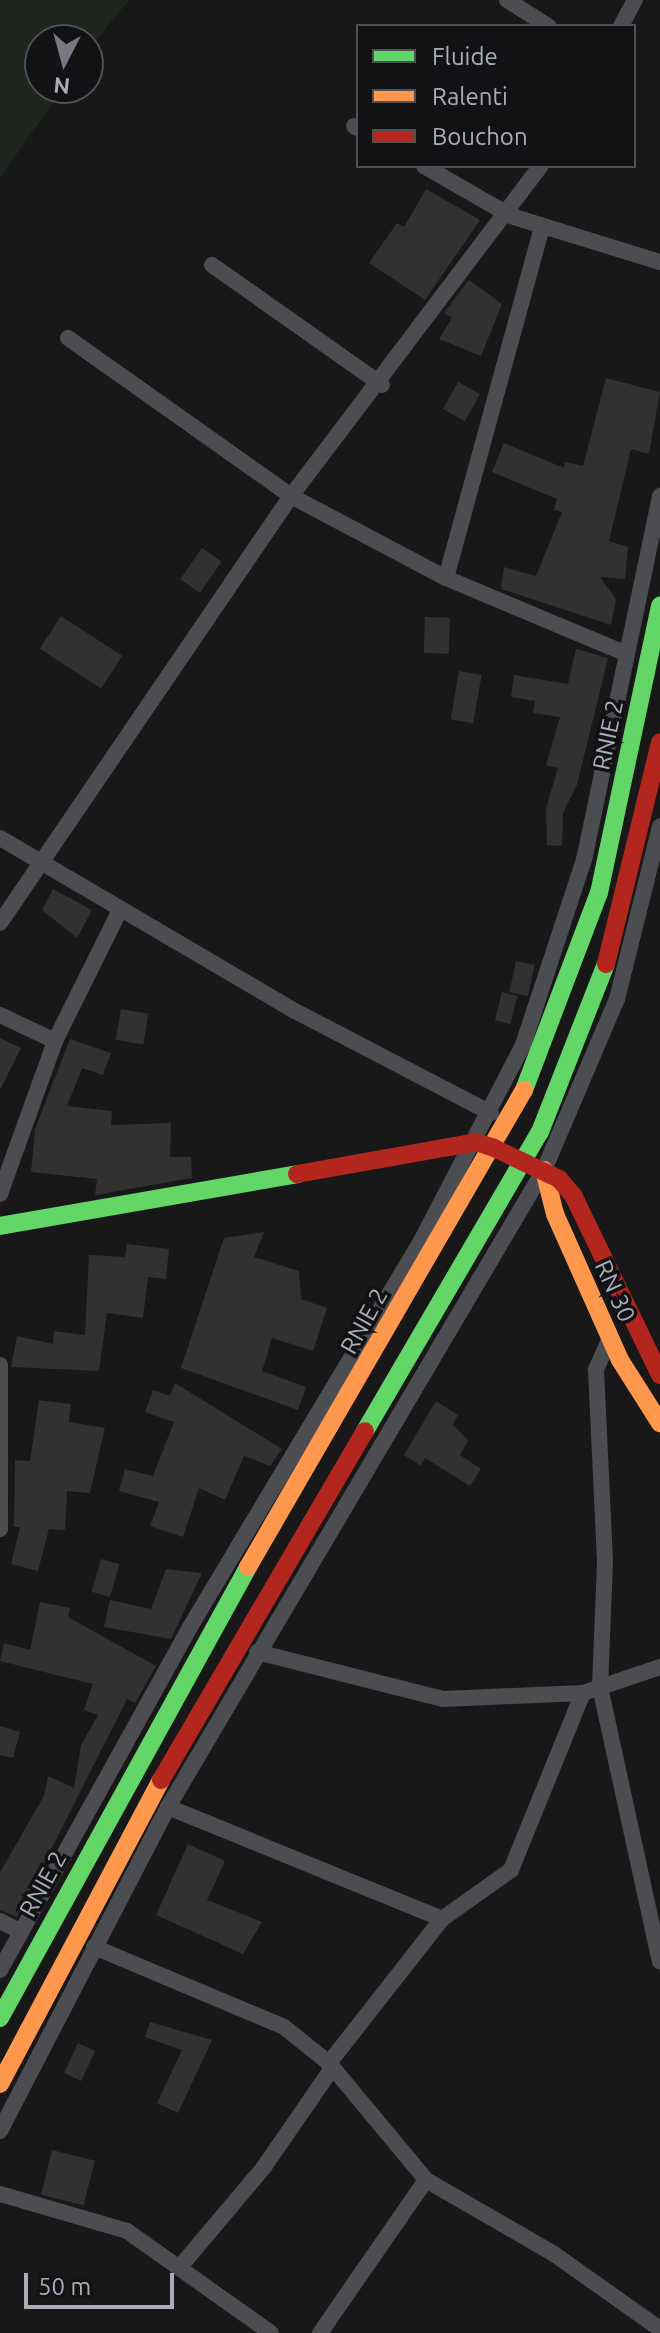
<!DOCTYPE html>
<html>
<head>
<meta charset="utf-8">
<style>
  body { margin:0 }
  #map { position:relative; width:660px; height:2333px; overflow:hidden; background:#181818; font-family:Ubuntu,sans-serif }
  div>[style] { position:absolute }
  .green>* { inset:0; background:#1e251e }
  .building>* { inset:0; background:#313132; transform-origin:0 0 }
  .street>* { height:16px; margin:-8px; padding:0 8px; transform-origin:8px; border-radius:8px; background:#4c4d51 }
  .fast>* { height:18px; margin:-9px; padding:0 9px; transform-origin:9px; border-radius:9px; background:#63d668 }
  .slow>* { height:18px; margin:-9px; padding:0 9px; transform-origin:9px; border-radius:9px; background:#ff974d }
  .jam>* { height:18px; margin:-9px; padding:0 9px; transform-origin:9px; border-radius:9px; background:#b3261e }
  span { translate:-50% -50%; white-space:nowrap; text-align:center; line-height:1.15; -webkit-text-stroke:7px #121214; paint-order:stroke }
  .street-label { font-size:24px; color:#a9afb8 }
  .legend { position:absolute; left:356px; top:24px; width:280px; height:144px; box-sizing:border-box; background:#121214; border:2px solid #4e5156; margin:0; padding:10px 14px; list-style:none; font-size:24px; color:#a9afb8 }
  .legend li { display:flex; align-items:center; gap:16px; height:40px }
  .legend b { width:40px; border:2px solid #4e5156 }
  .north { position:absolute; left:24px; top:24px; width:80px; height:80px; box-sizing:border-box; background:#121214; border:2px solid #4e5156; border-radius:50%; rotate:186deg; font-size:22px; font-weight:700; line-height:32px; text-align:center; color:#a9afb8 }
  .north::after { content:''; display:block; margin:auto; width:28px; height:36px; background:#767a80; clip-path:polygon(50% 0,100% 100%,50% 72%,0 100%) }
  .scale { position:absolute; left:24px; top:2273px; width:150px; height:36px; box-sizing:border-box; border:4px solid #a9afb8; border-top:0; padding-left:10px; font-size:24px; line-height:28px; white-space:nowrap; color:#a9afb8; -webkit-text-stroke:6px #121214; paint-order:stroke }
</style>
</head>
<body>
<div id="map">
  <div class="green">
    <div style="clip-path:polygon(0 0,129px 0,88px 50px,88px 40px,40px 40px,40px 88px,63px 88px,0 178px)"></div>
  </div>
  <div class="building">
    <div style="clip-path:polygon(426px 189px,480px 220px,425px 300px,369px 263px,397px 223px,404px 227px)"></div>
    <div style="clip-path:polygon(469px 280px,502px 304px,481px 356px,439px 339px,452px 318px,444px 313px)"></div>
    <div style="clip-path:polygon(606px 378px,660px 392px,649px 454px,631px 449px,609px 541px,628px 547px,625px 579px,600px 577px,616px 599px,611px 625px,501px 589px,504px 567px,536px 576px,562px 512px,554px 510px,557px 499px,492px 472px,504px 443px,564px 468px,565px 462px,583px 466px)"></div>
    <div style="left:458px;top:382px;width:25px;height:31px;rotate:29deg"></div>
    <div style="left:202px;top:548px;width:24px;height:38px;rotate:35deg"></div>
    <div style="left:61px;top:616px;width:73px;height:39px;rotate:33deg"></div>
    <div style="left:425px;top:617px;width:25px;height:36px;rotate:2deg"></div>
    <div style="clip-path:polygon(576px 649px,608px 658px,577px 785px,563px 813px,562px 846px,547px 845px,546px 808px,558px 768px,546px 765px,560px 717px,533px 713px,535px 701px,511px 697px,514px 675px,568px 684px)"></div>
    <div style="left:459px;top:671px;width:23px;height:49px;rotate:10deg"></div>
    <div style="clip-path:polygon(53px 889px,92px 910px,77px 938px,42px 910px)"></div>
    <div style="left:516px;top:961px;width:19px;height:32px;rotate:12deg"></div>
    <div style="left:502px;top:992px;width:16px;height:29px;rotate:14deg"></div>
    <div style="left:121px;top:1009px;width:28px;height:31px;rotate:10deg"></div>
    <div style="clip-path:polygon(0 1038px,21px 1048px,0 1090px)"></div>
    <div style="clip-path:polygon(70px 1039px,111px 1053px,103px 1075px,82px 1068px,67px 1106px,112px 1111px,111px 1125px,171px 1123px,170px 1157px,191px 1157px,192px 1178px,95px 1195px,97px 1179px,31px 1172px,35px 1129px)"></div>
    <div style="clip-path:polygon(264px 1232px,254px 1257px,299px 1271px,301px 1299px,327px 1308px,313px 1351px,272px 1338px,262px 1371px,306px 1387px,298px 1410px,181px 1368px,224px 1238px)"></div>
    <div style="clip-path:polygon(127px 1244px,169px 1249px,166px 1279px,148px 1277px,143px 1318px,107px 1313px,99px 1371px,11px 1367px,17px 1336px,53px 1344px,54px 1331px,85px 1335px,89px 1255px,125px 1257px)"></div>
    <div style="clip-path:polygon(175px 1383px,282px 1449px,270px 1466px,244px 1456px,225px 1500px,199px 1488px,183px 1537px,150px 1526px,159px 1502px,119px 1491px,125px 1469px,153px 1476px,174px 1422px,145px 1412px,153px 1390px,170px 1396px)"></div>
    <div style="clip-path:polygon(39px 1400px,71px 1404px,69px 1422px,105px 1428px,90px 1493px,67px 1491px,65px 1530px,49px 1529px,38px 1571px,11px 1564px,20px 1527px,14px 1527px,15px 1460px,30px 1461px)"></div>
    <div style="clip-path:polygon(436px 1401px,458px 1415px,453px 1424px,468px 1441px,460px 1455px,481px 1469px,470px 1486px,425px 1458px,421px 1466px,404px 1455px)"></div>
    <div style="left:101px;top:1559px;width:19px;height:34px;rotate:16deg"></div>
    <div style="clip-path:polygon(166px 1569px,202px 1573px,171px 1639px,104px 1627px,110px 1600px,151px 1609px)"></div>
    <div style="clip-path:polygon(40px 1602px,70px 1608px,68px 1617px,156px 1666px,135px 1703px,127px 1699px,17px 1917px,0 1910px,0 1872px,44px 1796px,48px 1776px,74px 1788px,81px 1745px,98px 1715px,84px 1710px,93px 1684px,0 1661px,4px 1643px,30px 1650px)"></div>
    <div style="clip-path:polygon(0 1726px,20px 1732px,13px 1758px,0 1755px)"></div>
    <div style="clip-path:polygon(188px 1844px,225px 1861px,207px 1900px,262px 1922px,243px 1954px,156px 1915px)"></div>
    <div style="clip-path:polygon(150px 2022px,212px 2040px,178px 2113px,157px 2103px,182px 2050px,145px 2037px)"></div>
    <div style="left:78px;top:2043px;width:19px;height:33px;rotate:25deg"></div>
    <div style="left:52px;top:2150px;width:44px;height:46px;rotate:14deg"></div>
  </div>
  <div class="street">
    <div style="left:507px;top:0;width:49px;rotate:32.4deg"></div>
    <div style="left:621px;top:26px;width:30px;rotate:-62deg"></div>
    <div style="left:354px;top:126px;width:4px;rotate:27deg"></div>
    <div style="left:424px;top:166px;width:100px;rotate:29.9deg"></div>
    <div style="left:511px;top:216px;width:156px;rotate:17.2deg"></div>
    <div style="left:212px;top:265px;width:208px;rotate:35.2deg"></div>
    <div style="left:68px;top:338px;width:273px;rotate:35.3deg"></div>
    <div style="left:291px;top:496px;width:175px;rotate:27.9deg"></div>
    <div style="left:446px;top:578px;width:196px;rotate:22.8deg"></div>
    <div style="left:446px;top:578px;width:364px;rotate:-74.7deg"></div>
    <div style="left:0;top:838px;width:342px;rotate:30.4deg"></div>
    <div style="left:295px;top:1011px;width:221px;rotate:27.5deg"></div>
    <div style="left:0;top:923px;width:517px;rotate:-55.73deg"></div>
    <div style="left:291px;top:496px;width:414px;rotate:-52.9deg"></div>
    <div style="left:0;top:1015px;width:61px;rotate:25.3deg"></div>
    <div style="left:0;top:1194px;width:163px;rotate:-70.2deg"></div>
    <div style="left:55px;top:1041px;width:144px;rotate:-63.6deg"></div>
    <div style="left:610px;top:1338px;width:35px;rotate:114deg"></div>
    <div style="left:596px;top:1370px;width:192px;rotate:87.3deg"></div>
    <div style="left:605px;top:1562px;width:125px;rotate:92.3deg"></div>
    <div style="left:600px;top:1687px;width:281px;rotate:77.7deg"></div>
    <div style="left:0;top:1365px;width:164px;rotate:90deg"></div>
    <div style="left:257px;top:1652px;width:192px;rotate:14.2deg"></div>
    <div style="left:443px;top:1699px;width:140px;rotate:-2.5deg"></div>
    <div style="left:583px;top:1693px;width:81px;rotate:-18.7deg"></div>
    <div style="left:168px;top:1807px;width:296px;rotate:22.2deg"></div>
    <div style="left:0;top:1921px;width:22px;rotate:27deg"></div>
    <div style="left:94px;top:1947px;width:206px;rotate:22.8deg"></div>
    <div style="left:284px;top:2027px;width:58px;rotate:38.7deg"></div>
    <div style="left:329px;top:2063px;width:152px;rotate:50.3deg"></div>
    <div style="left:426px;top:2180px;width:148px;rotate:30deg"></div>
    <div style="left:554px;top:2254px;width:130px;rotate:35.3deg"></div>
    <div style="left:0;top:1970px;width:392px;rotate:-61deg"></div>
    <div style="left:190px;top:1627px;width:450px;rotate:-59.1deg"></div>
    <div style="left:421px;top:1241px;width:221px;rotate:-62.5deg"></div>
    <div style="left:523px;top:1045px;width:195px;rotate:-71.8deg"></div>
    <div style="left:584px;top:860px;width:372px;rotate:-78.2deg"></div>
    <div style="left:329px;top:2063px;width:183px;rotate:-51.9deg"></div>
    <div style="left:442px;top:1919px;width:85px;rotate:-35.4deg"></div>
    <div style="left:511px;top:1870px;width:191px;rotate:-67.9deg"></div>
    <div style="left:0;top:2131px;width:365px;rotate:-62.6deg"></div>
    <div style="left:168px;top:1807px;width:740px;rotate:-59.45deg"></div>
    <div style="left:544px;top:1170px;width:186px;rotate:-66.9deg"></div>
    <div style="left:617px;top:999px;width:178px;rotate:-76deg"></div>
    <div style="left:0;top:2194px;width:132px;rotate:16.2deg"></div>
    <div style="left:127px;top:2231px;width:176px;rotate:35.3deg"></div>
    <div style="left:179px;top:2268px;width:132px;rotate:-49.9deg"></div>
    <div style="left:264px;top:2167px;width:121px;rotate:-55.4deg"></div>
    <div style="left:320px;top:2333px;width:186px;rotate:-55.3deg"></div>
  </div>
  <div class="fast">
    <div style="left:524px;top:1090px;width:211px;rotate:-69.2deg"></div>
    <div style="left:599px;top:893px;width:294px;rotate:-78deg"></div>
    <div style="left:0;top:1226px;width:302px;rotate:-9.9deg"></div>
    <div style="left:365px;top:1431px;width:346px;rotate:-59.7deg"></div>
    <div style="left:540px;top:1132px;width:180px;rotate:-68.6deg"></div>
    <div style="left:0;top:2018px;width:515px;rotate:-61.19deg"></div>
  </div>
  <div class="slow">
    <div style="left:544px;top:1170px;width:45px;rotate:76deg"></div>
    <div style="left:555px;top:1214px;width:160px;rotate:66deg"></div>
    <div style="left:620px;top:1360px;width:75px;rotate:57.6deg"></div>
    <div style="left:248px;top:1567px;width:551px;rotate:-59.95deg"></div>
    <div style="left:0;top:2084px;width:344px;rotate:-62.1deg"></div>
  </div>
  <div class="jam">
    <div style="left:606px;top:964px;width:228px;rotate:-76.3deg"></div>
    <div style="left:494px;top:1148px;width:72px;rotate:25.5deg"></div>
    <div style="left:559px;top:1179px;width:21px;rotate:49deg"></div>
    <div style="left:573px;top:1195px;width:200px;rotate:64.2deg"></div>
    <div style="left:297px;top:1174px;width:182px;rotate:-10.1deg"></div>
    <div style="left:476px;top:1142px;width:19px;rotate:18deg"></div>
    <div style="left:161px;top:1780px;width:404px;rotate:-59.7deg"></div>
  </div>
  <div class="street-label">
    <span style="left:608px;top:735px;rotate:-78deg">RNIE 2</span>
    <span style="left:615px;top:1291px;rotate:66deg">RN 30</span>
    <span style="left:364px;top:1321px;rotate:-61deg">RNIE 2</span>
    <span style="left:43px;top:1884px;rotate:-61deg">RNIE 2</span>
  </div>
  <ul class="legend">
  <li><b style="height:10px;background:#63d668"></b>Fluide</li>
  <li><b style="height:10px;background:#ff974d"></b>Ralenti</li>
  <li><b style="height:10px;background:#b3261e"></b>Bouchon</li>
  </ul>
  <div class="north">N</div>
  <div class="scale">50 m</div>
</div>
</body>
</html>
